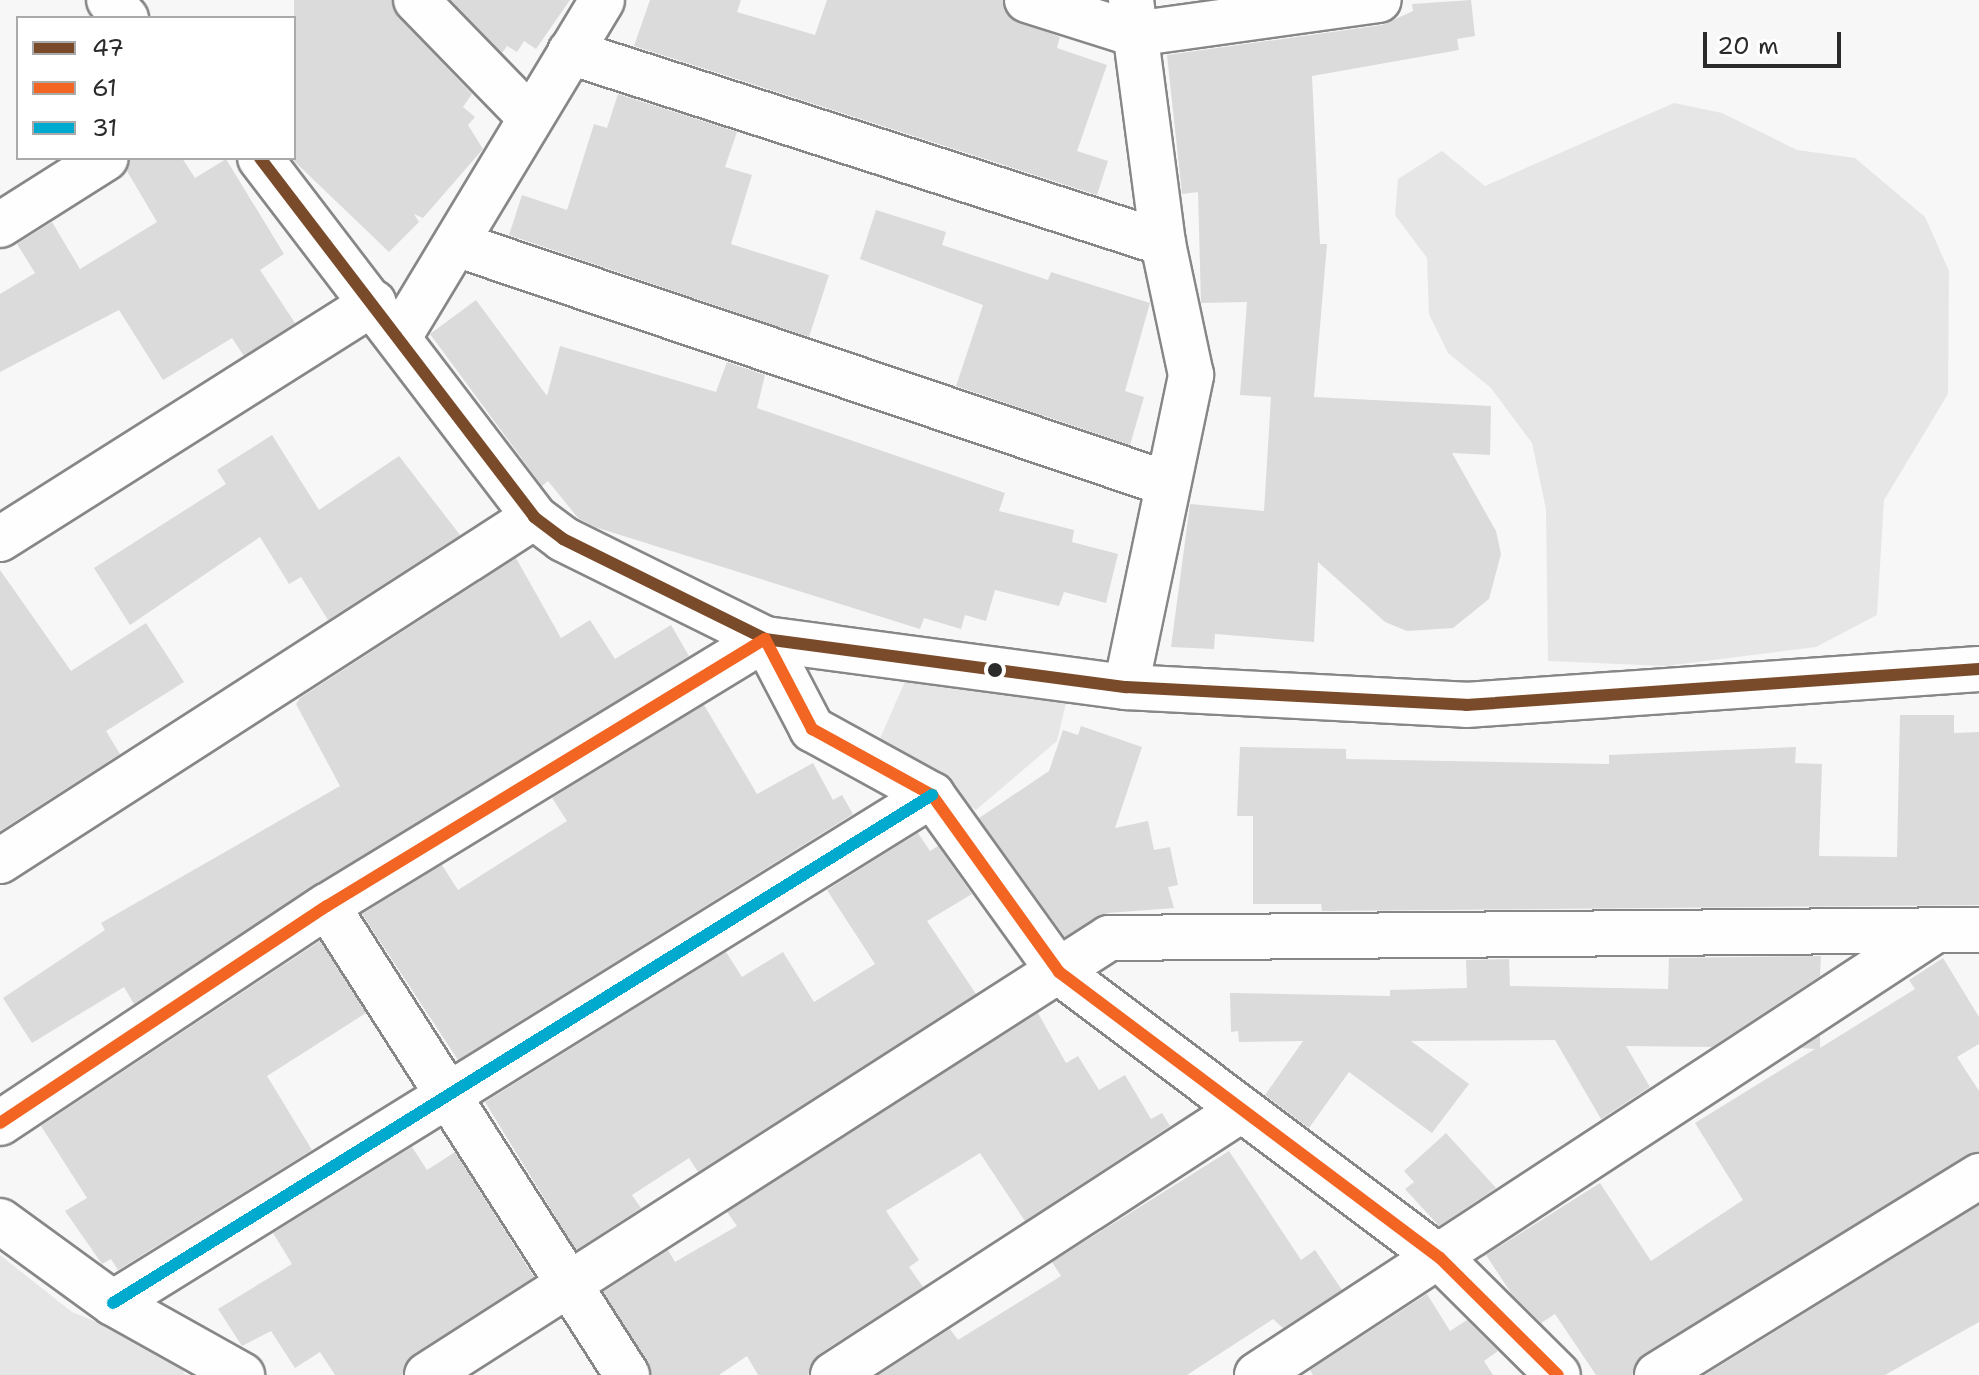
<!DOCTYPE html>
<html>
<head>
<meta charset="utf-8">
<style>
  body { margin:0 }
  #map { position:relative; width:1979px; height:1375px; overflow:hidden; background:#f7f7f7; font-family:"Shantell Sans",sans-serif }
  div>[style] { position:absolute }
  .green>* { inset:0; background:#e6e6e6 }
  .building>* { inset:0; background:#dbdbdb }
  .roads { filter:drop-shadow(2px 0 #878787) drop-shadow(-2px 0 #878787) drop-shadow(0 2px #878787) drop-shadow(0 -2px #878787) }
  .street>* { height:44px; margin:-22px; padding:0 22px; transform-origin:22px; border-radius:22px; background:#fefefe }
  .bus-1>* { height:12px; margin:-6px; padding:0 6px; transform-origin:6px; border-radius:6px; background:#7a4b2a }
  .bus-2>* { height:12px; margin:-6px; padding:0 6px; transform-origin:6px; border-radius:6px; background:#f26522 }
  .bus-3>* { height:12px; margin:-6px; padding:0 6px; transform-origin:6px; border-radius:6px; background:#00a9ce }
  .dots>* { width:22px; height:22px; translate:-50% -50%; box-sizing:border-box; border:4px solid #fff; border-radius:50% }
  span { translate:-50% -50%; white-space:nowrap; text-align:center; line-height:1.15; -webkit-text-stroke:6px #fff; paint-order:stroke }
  .legend { position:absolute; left:16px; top:16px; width:280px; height:144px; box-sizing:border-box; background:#fff; border:2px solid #aaa; margin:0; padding:10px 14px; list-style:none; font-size:24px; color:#2b2b2b }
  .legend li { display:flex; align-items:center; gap:16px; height:40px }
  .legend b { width:40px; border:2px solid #aaa }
  .scale { position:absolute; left:1703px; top:32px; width:138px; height:36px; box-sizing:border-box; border:4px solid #2b2b2b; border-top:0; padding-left:10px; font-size:24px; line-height:28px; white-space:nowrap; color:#2b2b2b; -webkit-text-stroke:6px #fff; paint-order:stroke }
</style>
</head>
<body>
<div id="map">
  <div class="green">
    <div style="clip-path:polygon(1674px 103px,1722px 113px,1797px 150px,1855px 158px,1925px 217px,1949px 271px,1948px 394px,1884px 500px,1877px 615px,1816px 647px,1666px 666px,1548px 661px,1546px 509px,1532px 443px,1491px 388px,1448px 353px,1429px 314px,1427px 258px,1395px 215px,1398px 179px,1442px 151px,1485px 186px)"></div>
    <div style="clip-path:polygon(910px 670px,1066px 703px,1057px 741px,976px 810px,879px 741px)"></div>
    <div style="clip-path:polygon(0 1255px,72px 1312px,176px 1354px,185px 1375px,0 1375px)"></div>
  </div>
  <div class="building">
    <div style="clip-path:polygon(294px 0,392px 0,398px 17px,472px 94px,463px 107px,475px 117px,468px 125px,483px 149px,423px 218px,414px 214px,419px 222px,389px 252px,294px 161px)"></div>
    <div style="clip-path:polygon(451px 0,570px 0,536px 49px,524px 41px,517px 52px,507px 46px,502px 53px)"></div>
    <div style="clip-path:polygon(650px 0,741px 0,737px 12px,815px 35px,827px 0,1003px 0,1009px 17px,1060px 37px,1057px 48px,1107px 65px,1077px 151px,1108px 161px,1097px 195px,634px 46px)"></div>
    <div style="clip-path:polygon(1471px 0,1475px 36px,1457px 39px,1459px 50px,1312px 76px,1320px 244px,1327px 244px,1314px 397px,1491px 406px,1490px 455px,1452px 453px,1496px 531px,1501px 554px,1489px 599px,1453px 628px,1407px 631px,1385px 622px,1318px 562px,1314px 642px,1215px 634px,1214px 649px,1171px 647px,1190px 504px,1264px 511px,1271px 397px,1240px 395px,1247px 302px,1201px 303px,1198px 192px,1182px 194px,1167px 55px,1382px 25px,1413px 11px,1412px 4px)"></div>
    <div style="clip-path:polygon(618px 94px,737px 132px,725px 167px,752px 175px,731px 244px,829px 275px,809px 337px,509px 235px,522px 195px,567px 210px,594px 124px,607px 128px)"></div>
    <div style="clip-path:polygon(131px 158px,182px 158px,195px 178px,226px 159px,284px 254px,260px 270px,295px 323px,244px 356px,232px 338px,163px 380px,119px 310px,0 372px,0 294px,35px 273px,17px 244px,52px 222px,80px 269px,157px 222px,127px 171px)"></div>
    <div style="clip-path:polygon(876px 210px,946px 232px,942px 245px,1048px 280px,1051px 272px,1150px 303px,1125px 391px,1144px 397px,1130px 445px,956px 386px,983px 305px,860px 259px)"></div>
    <div style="clip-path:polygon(476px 300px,547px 396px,560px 346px,716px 392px,727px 362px,765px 375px,757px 408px,1005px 493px,999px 511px,1074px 530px,1072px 542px,1118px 554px,1106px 603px,1064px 592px,1059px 606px,995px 590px,986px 621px,965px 615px,961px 629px,924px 618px,920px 629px,595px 527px,578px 518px,548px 481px,542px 486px,430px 334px)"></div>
    <div style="clip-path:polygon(272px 435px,319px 510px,399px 456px,460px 535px,328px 620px,301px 577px,289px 584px,260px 537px,130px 625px,94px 568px,226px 484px,217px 470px)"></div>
    <div style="clip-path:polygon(516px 558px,561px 638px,590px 620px,615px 659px,671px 625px,689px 656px,134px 1004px,124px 987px,32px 1043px,3px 998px,105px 930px,101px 923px,340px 786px,296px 704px,300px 698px)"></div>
    <div style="clip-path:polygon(0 570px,71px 671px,146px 623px,184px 682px,106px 731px,120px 754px,0 831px)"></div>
    <div style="clip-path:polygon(704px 705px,757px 794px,813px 763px,833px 800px,842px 795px,853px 814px,458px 1060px,362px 914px,442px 865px,458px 890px,567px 821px,552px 798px)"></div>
    <div style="clip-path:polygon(1900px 715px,1954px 715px,1954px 733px,1979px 732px,1979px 905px,1322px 911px,1321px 904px,1253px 904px,1253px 816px,1237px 816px,1240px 747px,1346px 749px,1346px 759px,1609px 764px,1609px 755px,1796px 747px,1795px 763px,1822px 764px,1819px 856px,1897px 857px)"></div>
    <div style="clip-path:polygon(1081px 726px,1142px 747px,1115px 828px,1148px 821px,1154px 850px,1170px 847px,1178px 885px,1168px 887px,1174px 908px,1108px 913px,1065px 937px,979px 818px,1049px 771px,1063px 730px,1078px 735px)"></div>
    <div style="clip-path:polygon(918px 833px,930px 851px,938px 846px,972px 894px,927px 921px,976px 994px,698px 1172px,689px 1158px,632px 1195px,641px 1208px,576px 1250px,485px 1102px,726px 952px,742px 977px,783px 952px,814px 1002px,875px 964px,827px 890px)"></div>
    <div style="clip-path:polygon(320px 941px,366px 1013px,267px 1076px,312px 1150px,118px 1270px,111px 1259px,102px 1264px,65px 1211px,87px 1198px,41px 1126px)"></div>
    <div style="clip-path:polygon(1821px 956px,1820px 976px,1712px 1047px,1626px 1046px,1650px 1087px,1601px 1119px,1555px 1040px,1411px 1041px,1469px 1084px,1432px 1133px,1349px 1072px,1309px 1128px,1265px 1095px,1303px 1041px,1239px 1042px,1238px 1031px,1231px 1032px,1230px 993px,1390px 996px,1390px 990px,1467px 988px,1466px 960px,1509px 959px,1510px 986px,1668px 989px,1669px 958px)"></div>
    <div style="clip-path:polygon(1943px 958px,1979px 1017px,1979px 1044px,1957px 1057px,1979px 1091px,1979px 1151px,1644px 1354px,1632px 1375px,1596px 1375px,1555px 1314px,1541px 1323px,1511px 1293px,1486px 1255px,1600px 1183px,1651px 1261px,1743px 1200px,1695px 1123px,1815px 1049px,1801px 1048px,1820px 1036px,1820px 1048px,1915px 989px,1909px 980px)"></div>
    <div style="clip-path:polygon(1038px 1013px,1066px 1063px,1078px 1056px,1099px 1090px,1125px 1075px,1151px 1119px,1162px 1113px,1170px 1126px,1025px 1221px,980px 1153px,886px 1211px,919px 1260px,909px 1267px,923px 1287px,819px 1354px,808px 1375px,758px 1375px,747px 1356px,719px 1375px,652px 1375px,603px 1292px,668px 1250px,675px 1262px,737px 1226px,727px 1212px)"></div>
    <div style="clip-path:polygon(1446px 1133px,1496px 1188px,1439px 1226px,1405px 1189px,1414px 1182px,1404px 1171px)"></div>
    <div style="clip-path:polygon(412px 1147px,427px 1170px,455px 1152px,534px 1277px,414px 1354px,402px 1375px,335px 1375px,320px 1352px,295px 1368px,271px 1331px,242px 1346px,218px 1309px,292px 1264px,273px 1233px)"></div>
    <div style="clip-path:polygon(1229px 1151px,1301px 1260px,1315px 1250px,1342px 1290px,1283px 1328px,1273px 1319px,1187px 1375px,879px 1375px,950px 1329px,958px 1340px,1061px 1276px,1052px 1262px)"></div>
    <div style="clip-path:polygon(1979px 1205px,1979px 1322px,1885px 1375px,1705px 1375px)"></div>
    <div style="clip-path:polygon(1427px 1294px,1450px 1331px,1467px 1320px,1498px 1351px,1484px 1361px,1493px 1375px,1313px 1375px,1310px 1370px)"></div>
  </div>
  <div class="roads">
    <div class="street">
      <div style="left:109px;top:0;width:25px;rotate:47deg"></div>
      <div style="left:416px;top:0;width:161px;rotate:45.8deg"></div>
      <div style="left:1027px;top:0;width:112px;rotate:17.6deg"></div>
      <div style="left:1134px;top:34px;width:247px;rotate:-7.9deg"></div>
      <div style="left:570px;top:52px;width:623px;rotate:17.85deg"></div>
      <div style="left:260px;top:158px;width:452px;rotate:52.6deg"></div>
      <div style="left:534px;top:517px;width:36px;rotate:37deg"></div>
      <div style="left:563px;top:539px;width:225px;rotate:26.3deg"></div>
      <div style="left:765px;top:639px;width:364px;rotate:7.6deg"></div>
      <div style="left:1126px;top:687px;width:340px;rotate:3deg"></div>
      <div style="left:1466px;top:705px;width:514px;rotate:-4.01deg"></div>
      <div style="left:0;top:225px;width:125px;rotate:-32.3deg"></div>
      <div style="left:456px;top:244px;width:751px;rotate:18.63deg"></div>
      <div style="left:399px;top:337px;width:393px;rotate:-58.9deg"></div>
      <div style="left:0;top:539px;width:442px;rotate:-32.3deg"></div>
      <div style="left:1126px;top:687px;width:319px;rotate:-78.2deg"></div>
      <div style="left:1191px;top:375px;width:135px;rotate:-102deg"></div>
      <div style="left:1163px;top:243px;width:245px;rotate:-97.5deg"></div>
      <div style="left:0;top:861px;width:635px;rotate:-32.79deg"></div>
      <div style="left:327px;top:906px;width:557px;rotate:57.39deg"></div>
      <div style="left:0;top:1123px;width:392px;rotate:-33.6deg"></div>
      <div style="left:327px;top:906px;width:513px;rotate:-31.37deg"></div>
      <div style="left:765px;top:639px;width:102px;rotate:62.4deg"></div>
      <div style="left:812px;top:729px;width:137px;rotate:28.8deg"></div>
      <div style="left:932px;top:795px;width:218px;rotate:54.3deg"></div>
      <div style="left:1059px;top:972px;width:476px;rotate:36.9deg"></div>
      <div style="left:1440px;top:1258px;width:166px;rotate:44.8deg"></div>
      <div style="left:0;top:1221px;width:140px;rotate:36deg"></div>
      <div style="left:113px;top:1303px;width:148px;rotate:29.2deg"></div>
      <div style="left:113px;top:1303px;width:964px;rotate:-31.81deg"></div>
      <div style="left:427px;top:1375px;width:810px;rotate:-32.65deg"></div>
      <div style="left:1109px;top:938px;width:870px;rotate:-0.53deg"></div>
      <div style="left:833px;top:1375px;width:484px;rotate:-33deg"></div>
      <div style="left:1257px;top:1375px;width:812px;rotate:-33.24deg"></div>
      <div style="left:1657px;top:1375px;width:379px;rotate:-31.7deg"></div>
    </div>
  </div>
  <div class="bus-1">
    <div style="left:260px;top:158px;width:452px;rotate:52.6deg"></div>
    <div style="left:534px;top:517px;width:36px;rotate:37deg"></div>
    <div style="left:563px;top:539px;width:225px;rotate:26.3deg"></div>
    <div style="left:765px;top:639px;width:364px;rotate:7.6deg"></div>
    <div style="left:1126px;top:687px;width:340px;rotate:3deg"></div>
    <div style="left:1466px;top:705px;width:514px;rotate:-4.01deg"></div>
  </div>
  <div class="bus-2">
    <div style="left:0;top:1123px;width:392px;rotate:-33.6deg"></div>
    <div style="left:327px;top:906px;width:513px;rotate:-31.37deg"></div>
    <div style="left:765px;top:639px;width:102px;rotate:62.4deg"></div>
    <div style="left:812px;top:729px;width:137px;rotate:28.8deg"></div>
    <div style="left:932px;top:795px;width:218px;rotate:54.3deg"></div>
    <div style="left:1059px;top:972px;width:476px;rotate:36.9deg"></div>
    <div style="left:1440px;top:1258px;width:166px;rotate:44.8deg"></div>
  </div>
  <div class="bus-3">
    <div style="left:113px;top:1303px;width:964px;rotate:-31.81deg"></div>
  </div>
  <div class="dots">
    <div style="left:995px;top:670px;background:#2b2b2b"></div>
  </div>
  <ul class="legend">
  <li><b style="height:10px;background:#7a4b2a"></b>47</li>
  <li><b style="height:10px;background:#f26522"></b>61</li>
  <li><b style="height:10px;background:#00a9ce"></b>31</li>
  </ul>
  <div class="scale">20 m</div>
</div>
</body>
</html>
